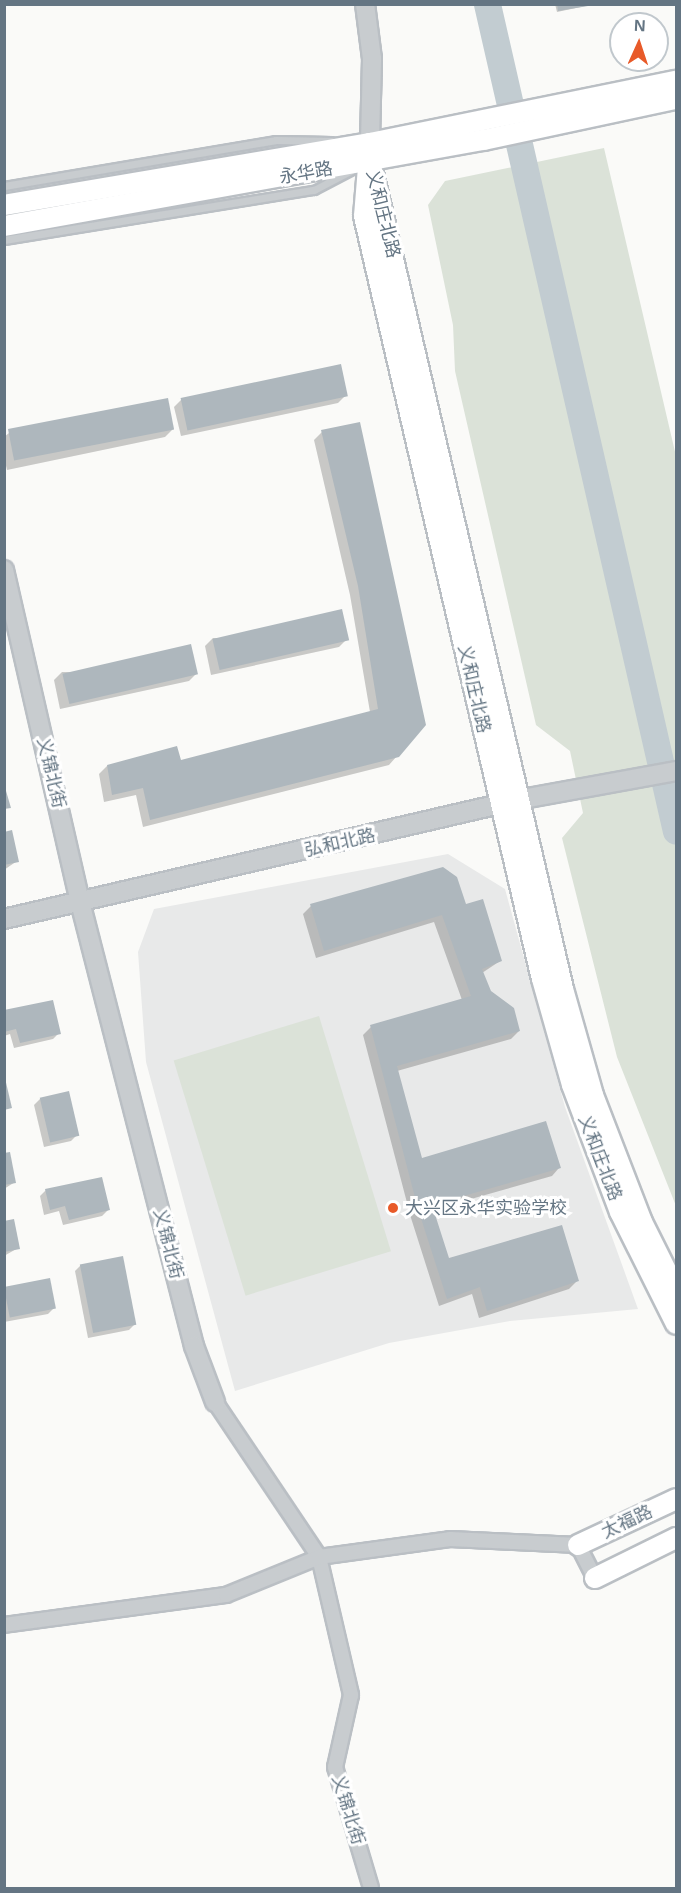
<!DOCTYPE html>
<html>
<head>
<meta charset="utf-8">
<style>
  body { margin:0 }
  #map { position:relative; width:681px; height:1893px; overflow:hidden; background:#fafaf8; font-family:Helvetica,"Noto Sans SC",sans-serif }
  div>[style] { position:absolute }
  .built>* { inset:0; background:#e8e9e9 }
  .green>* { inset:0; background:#dbe2d8; transform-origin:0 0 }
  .shadow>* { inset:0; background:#0003 }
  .river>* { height:27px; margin:-13.5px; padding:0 13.5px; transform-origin:13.5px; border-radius:13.5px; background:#c2ccd1 }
  .building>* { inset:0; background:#aeb7bd; transform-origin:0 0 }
  .roads { filter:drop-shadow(2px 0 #babfc4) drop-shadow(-2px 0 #babfc4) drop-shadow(0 2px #babfc4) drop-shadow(0 -2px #babfc4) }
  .service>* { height:7px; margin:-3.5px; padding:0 3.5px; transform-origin:3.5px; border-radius:3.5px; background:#c8cccf }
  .minor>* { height:14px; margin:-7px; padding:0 7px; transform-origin:7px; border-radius:7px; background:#c8cccf }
  .tertiary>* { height:18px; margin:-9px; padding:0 9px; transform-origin:9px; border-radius:9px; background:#c8cccf }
  .secondary>* { height:20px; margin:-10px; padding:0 10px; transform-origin:10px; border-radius:10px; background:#fff }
  .dots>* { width:16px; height:16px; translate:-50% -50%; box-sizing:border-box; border:3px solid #fff; border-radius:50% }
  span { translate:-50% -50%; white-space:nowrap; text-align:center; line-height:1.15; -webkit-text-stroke:6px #fff; paint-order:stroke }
  .street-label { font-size:18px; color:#647583 }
  .poi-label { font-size:18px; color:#647583 }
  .left { translate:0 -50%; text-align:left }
  .frame { position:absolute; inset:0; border:6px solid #647583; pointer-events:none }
  .north { position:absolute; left:609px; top:12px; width:60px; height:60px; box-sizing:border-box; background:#fff; border:2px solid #c1c8cd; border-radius:50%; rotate:3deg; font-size:16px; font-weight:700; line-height:24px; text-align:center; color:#647583 }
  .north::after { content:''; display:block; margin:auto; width:21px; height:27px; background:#e85a29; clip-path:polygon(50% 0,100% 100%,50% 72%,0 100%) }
</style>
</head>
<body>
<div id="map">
  <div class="built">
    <div style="clip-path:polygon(448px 854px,505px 889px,565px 1107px,638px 1309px,510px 1321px,389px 1343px,235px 1391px,146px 1062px,138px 952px,154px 909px)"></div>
  </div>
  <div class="green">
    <div style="clip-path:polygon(604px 148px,676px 456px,676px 1206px,617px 1057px,562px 838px,583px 813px,570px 751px,536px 725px,455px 371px,453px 325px,428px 205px,445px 181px)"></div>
    <div style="left:319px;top:1016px;width:246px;height:152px;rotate:73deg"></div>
  </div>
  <div class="shadow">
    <div style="clip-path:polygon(555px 4px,595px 4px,557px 12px)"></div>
    <div style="clip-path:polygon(346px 395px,338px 403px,181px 436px,174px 407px,182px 399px)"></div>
    <div style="clip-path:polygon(359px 423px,397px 756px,389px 765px,143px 827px,136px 795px,104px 802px,99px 774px,107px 766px,180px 762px,370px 712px,350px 595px,314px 440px,322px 432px)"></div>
    <div style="clip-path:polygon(173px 429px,165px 437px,7px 470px,4px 457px,4px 437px,9px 433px)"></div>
    <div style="clip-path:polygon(213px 638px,347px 639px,339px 647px,211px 675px,205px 646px)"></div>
    <div style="clip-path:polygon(62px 672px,197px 673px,189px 681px,60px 709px,54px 680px)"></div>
    <div style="clip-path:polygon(4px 833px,17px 861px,4px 870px)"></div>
    <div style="clip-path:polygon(465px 905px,500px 961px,482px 973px,490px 992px,519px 1031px,511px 1039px,397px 1071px,421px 1160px,559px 1168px,552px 1176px,432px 1210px,448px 1260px,577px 1281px,569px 1289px,479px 1318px,472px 1294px,439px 1306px,411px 1218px,363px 1035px,371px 1027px,462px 1000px,434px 922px,316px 958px,303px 914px,311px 906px)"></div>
    <div style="clip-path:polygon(4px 1012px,59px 1033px,53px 1039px,14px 1048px,10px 1034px,4px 1036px)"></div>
    <div style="clip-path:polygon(68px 1093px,77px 1135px,71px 1141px,44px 1147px,34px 1105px,40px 1099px)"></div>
    <div style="clip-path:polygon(4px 1155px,15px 1182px,4px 1189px)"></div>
    <div style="clip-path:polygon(46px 1190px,108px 1210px,102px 1216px,63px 1225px,59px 1211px,44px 1215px,40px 1196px)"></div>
    <div style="clip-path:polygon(4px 1222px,18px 1248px,4px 1256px)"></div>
    <div style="clip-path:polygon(81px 1265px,135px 1324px,129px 1330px,88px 1338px,75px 1271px)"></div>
    <div style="clip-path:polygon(4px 1289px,54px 1308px,48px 1314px,4px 1322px)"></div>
  </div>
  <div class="river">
    <div style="left:487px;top:4px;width:848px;rotate:77.13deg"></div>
  </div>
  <div class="building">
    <div style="clip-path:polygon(557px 4px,588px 4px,588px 6px,558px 11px)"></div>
    <div style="left:341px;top:364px;width:33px;height:164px;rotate:78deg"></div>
    <div style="left:168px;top:398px;width:32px;height:163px;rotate:79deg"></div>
    <div style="clip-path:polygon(360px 422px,426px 725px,399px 757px,150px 820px,143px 788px,112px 795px,107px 765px,177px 746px,181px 760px,378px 709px,358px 586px,321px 430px)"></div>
    <div style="left:342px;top:609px;width:32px;height:133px;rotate:77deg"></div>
    <div style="left:191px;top:644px;width:31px;height:132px;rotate:77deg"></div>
    <div style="clip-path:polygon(4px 784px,11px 808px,4px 809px)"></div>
    <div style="clip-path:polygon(12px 830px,19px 862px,4px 865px,4px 832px)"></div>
    <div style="clip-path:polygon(443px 867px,457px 877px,466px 904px,483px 899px,502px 961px,482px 969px,491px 991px,514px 1008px,520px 1031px,397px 1066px,422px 1158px,546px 1121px,561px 1168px,432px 1205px,449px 1258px,562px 1225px,579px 1281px,487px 1311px,480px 1287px,447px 1299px,418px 1209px,370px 1025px,471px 996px,442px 915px,324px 951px,310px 904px)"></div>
    <div style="clip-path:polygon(53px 1000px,61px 1034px,20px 1043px,16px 1029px,4px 1032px,4px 1010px)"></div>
    <div style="clip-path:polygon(4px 1074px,12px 1108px,4px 1110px)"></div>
    <div style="left:69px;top:1091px;width:46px;height:30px;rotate:77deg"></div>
    <div style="clip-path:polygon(10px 1152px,16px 1183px,4px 1185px,4px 1153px)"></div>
    <div style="clip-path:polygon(102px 1177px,110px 1210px,69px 1220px,65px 1206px,50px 1210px,45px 1189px)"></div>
    <div style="clip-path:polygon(14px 1219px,20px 1249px,4px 1252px,4px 1221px)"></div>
    <div style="left:123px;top:1256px;width:70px;height:44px;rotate:79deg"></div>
    <div style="left:50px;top:1278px;width:31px;height:47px;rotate:79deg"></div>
  </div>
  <div class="roads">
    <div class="service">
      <div style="left:4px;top:186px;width:276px;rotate:-9.6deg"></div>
      <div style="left:276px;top:140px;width:55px;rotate:1deg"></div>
      <div style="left:4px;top:240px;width:314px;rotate:-9.2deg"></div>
      <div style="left:314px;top:190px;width:41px;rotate:-27.8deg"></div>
    </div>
    <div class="minor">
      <div style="left:215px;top:1402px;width:187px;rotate:56.1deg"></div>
      <div style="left:319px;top:1557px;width:142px;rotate:76.9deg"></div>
      <div style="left:351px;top:1695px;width:74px;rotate:102.5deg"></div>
      <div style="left:335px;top:1767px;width:126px;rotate:73.4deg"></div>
      <div style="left:4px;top:1625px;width:224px;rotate:-7.7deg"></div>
      <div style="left:226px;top:1595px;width:100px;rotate:-22.2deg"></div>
      <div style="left:319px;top:1557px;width:132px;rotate:-7.8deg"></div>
      <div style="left:450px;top:1539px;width:128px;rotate:2.7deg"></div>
      <div style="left:578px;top:1545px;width:37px;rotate:63deg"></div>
    </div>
    <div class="tertiary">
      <div style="left:365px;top:4px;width:55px;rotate:82.7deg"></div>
      <div style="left:372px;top:59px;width:84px;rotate:91.4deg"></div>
      <div style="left:4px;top:570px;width:341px;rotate:77.1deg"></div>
      <div style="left:80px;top:902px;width:458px;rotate:75.6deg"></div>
      <div style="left:194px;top:1346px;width:60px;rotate:69.4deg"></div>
      <div style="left:4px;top:919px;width:527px;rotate:-13.06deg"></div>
      <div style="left:517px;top:800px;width:162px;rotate:-10.3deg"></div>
    </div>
    <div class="secondary">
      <div style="left:370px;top:143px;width:73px;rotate:94.7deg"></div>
      <div style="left:364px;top:216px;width:783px;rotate:76.87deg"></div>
      <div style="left:542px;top:979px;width:110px;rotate:74.2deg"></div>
      <div style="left:572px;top:1085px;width:136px;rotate:69.3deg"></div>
      <div style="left:620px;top:1212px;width:125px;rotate:63.4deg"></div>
      <div style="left:373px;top:173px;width:838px;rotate:76.89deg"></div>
      <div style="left:563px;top:989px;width:110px;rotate:74.2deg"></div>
      <div style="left:593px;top:1095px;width:136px;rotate:68.9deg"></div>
      <div style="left:642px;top:1222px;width:76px;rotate:63.4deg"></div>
      <div style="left:4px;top:205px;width:371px;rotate:-9.6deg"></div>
      <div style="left:370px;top:143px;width:312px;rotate:-11.5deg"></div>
      <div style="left:4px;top:226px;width:488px;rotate:-10.2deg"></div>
      <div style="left:484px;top:140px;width:196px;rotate:-12.1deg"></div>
      <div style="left:578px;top:1545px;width:108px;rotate:-25.1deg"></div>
      <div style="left:595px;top:1578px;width:90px;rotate:-26.3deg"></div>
    </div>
  </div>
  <div class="dots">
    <div style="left:393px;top:1208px;background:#e85a29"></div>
  </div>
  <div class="street-label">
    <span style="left:306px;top:173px;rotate:-10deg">永华路</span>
    <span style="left:383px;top:214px;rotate:76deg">义和庄北路</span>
    <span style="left:474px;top:689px;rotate:77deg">义和庄北路</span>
    <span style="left:51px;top:773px;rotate:77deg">义锦北街</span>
    <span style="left:340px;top:843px;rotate:-13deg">弘和北路</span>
    <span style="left:600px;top:1158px;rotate:69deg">义和庄北路</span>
    <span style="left:168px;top:1244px;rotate:76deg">义锦北街</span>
    <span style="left:627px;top:1522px;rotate:-25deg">太福路</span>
    <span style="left:348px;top:1810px;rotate:73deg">义锦北街</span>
  </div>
  <div class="poi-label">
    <span class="left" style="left:405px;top:1208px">大兴区永华实验学校</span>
  </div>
  <div class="frame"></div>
  <div class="north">N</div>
</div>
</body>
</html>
